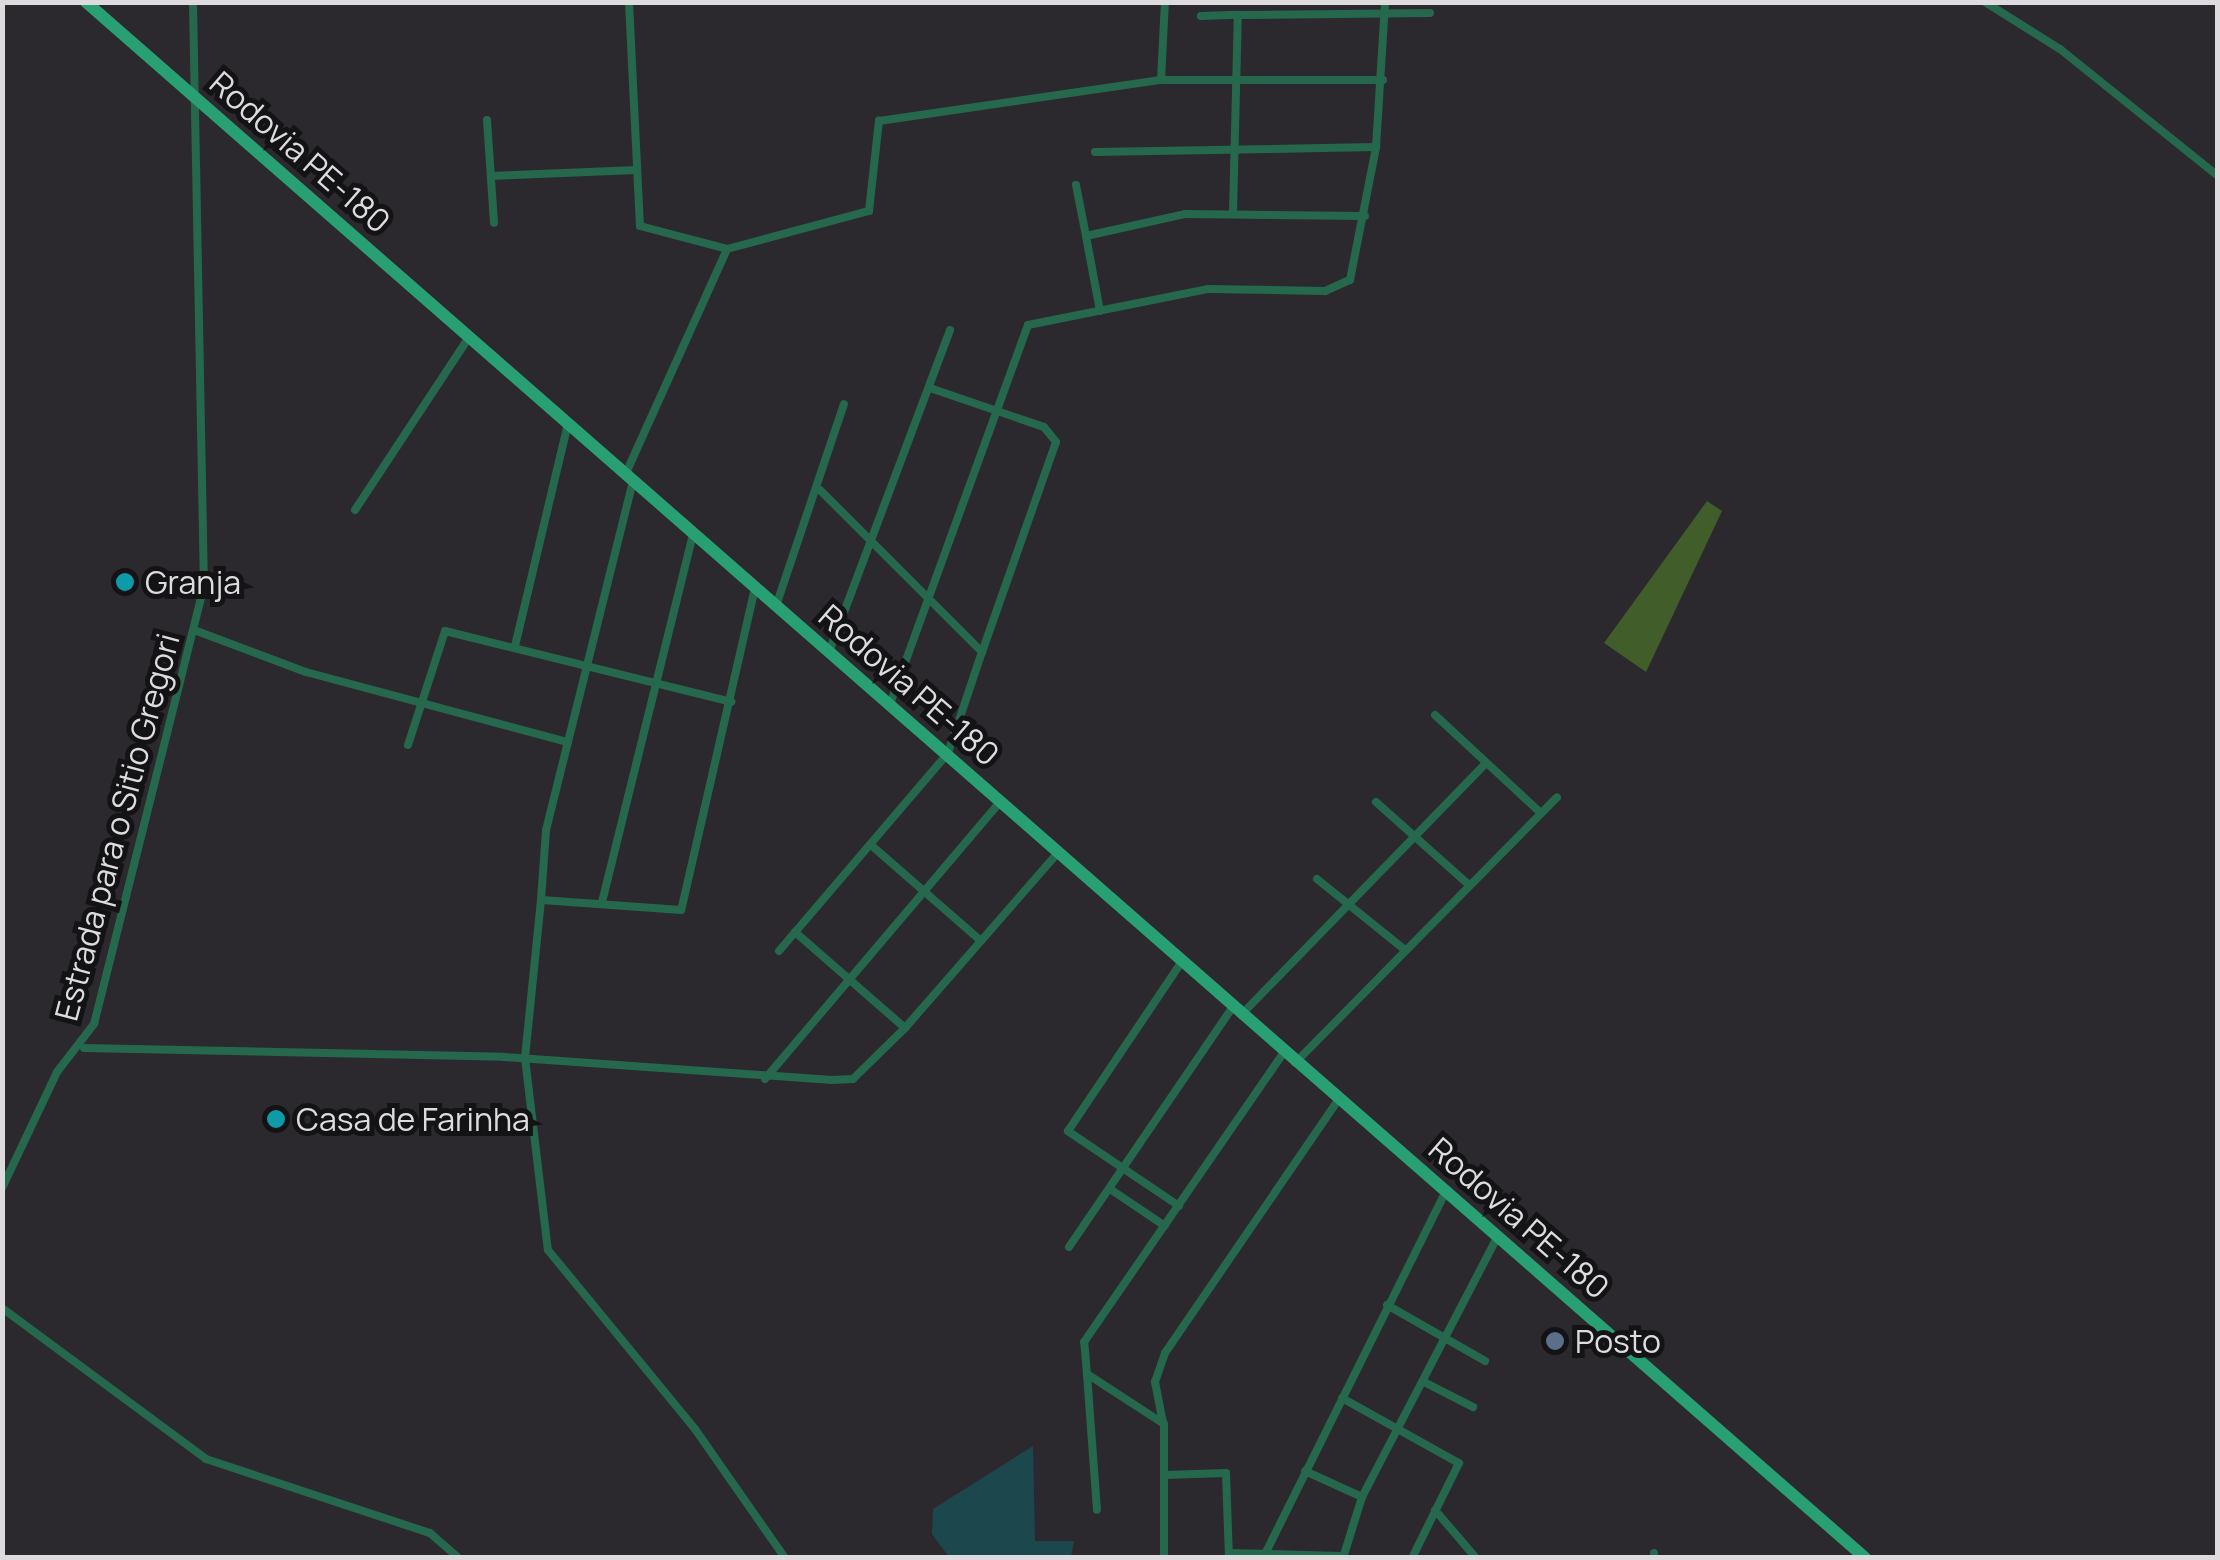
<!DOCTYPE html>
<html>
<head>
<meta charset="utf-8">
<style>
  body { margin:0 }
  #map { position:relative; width:2220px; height:1560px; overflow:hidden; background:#2b292d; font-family:Manrope,sans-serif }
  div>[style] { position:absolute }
  .green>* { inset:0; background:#415d29 }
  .water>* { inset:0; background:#1c484d }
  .street>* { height:8px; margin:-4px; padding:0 4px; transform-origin:4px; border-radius:4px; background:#25684d }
  .primary>* { height:12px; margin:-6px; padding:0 6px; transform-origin:6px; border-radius:6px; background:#29a073 }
  .dots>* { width:28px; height:28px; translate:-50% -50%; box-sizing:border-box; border:5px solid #131214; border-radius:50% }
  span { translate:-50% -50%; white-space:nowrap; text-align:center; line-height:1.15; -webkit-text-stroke:10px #131214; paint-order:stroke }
  .street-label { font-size:32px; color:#dddbde }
  .poi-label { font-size:32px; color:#dddbde }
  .left { translate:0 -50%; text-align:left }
  .frame { position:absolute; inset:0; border:5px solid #dddbde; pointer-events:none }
</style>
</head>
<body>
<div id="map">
  <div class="green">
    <div style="clip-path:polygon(1707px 501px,1722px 511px,1646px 672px,1604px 643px)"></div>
  </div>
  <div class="water">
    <div style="clip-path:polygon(1033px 1446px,1035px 1541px,1074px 1541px,1071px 1557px,949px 1557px,932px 1534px,933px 1509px)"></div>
  </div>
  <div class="street">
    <div style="left:629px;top:2px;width:224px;rotate:87.2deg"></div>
    <div style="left:640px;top:226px;width:90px;rotate:14.8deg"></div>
    <div style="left:727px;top:249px;width:147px;rotate:-15deg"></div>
    <div style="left:869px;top:211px;width:91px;rotate:-83.7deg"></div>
    <div style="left:879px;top:121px;width:285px;rotate:-8.3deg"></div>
    <div style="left:1161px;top:80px;width:222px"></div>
    <div style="left:1985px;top:2px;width:89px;rotate:32.1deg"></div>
    <div style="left:2060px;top:49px;width:203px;rotate:38.8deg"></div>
    <div style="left:1201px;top:16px;width:37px;rotate:-2deg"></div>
    <div style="left:1161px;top:80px;width:78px;rotate:-87.1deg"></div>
    <div style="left:487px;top:120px;width:103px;rotate:86.1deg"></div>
    <div style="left:1095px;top:152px;width:281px;rotate:-1deg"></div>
    <div style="left:491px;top:176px;width:146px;rotate:-2.4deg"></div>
    <div style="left:1076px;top:185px;width:52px;rotate:78.9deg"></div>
    <div style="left:1233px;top:213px;width:198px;rotate:-88.6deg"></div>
    <div style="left:1238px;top:15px;width:192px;rotate:-0.6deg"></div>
    <div style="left:1100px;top:311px;width:76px;rotate:-100.6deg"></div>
    <div style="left:1086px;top:236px;width:101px;rotate:-12.5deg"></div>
    <div style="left:1185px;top:214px;width:180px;rotate:0.6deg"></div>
    <div style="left:930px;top:388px;width:120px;rotate:18.9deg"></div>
    <div style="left:1044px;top:427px;width:19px;rotate:51deg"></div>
    <div style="left:1056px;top:442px;width:223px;rotate:109.4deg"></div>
    <div style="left:626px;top:473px;width:246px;rotate:-65.7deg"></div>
    <div style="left:355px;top:510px;width:207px;rotate:-56.6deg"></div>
    <div style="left:755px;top:588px;width:330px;rotate:102.9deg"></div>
    <div style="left:681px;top:910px;width:140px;rotate:-175.9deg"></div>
    <div style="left:541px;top:900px;width:159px;rotate:95.8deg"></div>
    <div style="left:525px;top:1058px;width:193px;rotate:83.2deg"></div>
    <div style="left:548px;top:1250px;width:232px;rotate:50.6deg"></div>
    <div style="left:695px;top:1429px;width:157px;rotate:55.1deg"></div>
    <div style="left:776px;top:606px;width:213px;rotate:-71.4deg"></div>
    <div style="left:194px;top:630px;width:120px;rotate:20.6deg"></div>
    <div style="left:306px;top:672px;width:271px;rotate:15deg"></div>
    <div style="left:515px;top:646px;width:229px;rotate:-76.6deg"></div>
    <div style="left:829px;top:652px;width:344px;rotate:-69.4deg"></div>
    <div style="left:890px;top:704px;width:403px;rotate:-70deg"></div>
    <div style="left:1028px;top:325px;width:184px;rotate:-11.3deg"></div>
    <div style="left:1208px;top:289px;width:117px;rotate:1deg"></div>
    <div style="left:1325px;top:291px;width:27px;rotate:-24deg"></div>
    <div style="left:1350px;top:280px;width:136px;rotate:-78.9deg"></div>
    <div style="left:1376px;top:147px;width:145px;rotate:-86.4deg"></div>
    <div style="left:1435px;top:715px;width:144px;rotate:42.8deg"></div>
    <div style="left:408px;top:745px;width:120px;rotate:-72deg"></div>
    <div style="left:445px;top:631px;width:295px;rotate:13.9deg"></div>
    <div style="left:1376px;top:802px;width:125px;rotate:41.7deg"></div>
    <div style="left:871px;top:845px;width:146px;rotate:41.1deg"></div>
    <div style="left:1317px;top:879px;width:113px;rotate:38.9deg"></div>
    <div style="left:541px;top:900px;width:70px;rotate:-85.9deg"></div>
    <div style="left:546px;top:830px;width:360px;rotate:-76deg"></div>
    <div style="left:602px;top:902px;width:379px;rotate:-76.1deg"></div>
    <div style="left:795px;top:932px;width:146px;rotate:41.1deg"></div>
    <div style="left:905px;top:1028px;width:231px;rotate:-48.9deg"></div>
    <div style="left:779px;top:951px;width:260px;rotate:-49.5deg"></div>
    <div style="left:948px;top:753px;width:107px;rotate:-71.4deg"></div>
    <div style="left:982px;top:652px;width:229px;rotate:-135deg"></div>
    <div style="left:1241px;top:1015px;width:351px;rotate:-45.8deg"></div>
    <div style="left:84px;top:1048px;width:420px;rotate:1.2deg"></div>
    <div style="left:504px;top:1057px;width:329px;rotate:4deg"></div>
    <div style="left:832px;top:1080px;width:21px;rotate:-3deg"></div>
    <div style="left:853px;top:1079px;width:73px;rotate:-44.4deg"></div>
    <div style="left:1295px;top:1063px;width:373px;rotate:-45.4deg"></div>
    <div style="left:765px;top:1079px;width:365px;rotate:-49.7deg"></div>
    <div style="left:2px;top:1188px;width:128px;rotate:-64.6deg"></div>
    <div style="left:57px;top:1072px;width:61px;rotate:-52.4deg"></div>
    <div style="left:94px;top:1024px;width:451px;rotate:-75.9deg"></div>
    <div style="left:204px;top:587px;width:585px;rotate:-91.08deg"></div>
    <div style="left:1110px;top:1189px;width:66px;rotate:33.9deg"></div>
    <div style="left:1179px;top:1206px;width:134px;rotate:-146deg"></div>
    <div style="left:1068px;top:1131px;width:202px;rotate:-56.1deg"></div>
    <div style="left:1069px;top:1247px;width:289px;rotate:-55.7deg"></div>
    <div style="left:1387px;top:1305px;width:113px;rotate:29.7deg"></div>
    <div style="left:2px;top:1308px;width:254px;rotate:36.5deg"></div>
    <div style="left:206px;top:1459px;width:236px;rotate:18.3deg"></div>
    <div style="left:430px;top:1533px;width:38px;rotate:41deg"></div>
    <div style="left:1087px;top:1374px;width:136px;rotate:85.8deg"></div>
    <div style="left:1426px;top:1383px;width:53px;rotate:27.1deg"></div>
    <div style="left:1342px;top:1398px;width:134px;rotate:29.1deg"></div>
    <div style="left:1459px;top:1463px;width:106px;rotate:116.3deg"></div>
    <div style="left:1163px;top:1423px;width:42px;rotate:-101deg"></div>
    <div style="left:1155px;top:1382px;width:31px;rotate:-71deg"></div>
    <div style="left:1165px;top:1353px;width:308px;rotate:-55.6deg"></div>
    <div style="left:1305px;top:1471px;width:63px;rotate:24.5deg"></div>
    <div style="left:1165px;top:1475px;width:61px;rotate:-1.9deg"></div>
    <div style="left:1226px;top:1473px;width:85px;rotate:88deg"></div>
    <div style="left:1435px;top:1510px;width:63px;rotate:49.5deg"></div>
    <div style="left:1229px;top:1553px;width:113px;rotate:1.5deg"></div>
    <div style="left:1654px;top:1553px;width:5px;rotate:90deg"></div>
    <div style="left:1264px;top:1556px;width:408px;rotate:-63.5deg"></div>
    <div style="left:1164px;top:1558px;width:134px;rotate:-90deg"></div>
    <div style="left:1164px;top:1424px;width:92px;rotate:-147deg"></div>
    <div style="left:1087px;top:1374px;width:32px;rotate:-95deg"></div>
    <div style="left:1084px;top:1342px;width:352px;rotate:-55.4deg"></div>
    <div style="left:1343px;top:1558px;width:64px;rotate:-72.7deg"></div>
    <div style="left:1362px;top:1497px;width:294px;rotate:-62.5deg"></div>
  </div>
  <div class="primary">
    <div style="left:86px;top:2px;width:2363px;rotate:41.17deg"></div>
  </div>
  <div class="dots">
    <div style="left:125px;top:582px;background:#0f9aa8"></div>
    <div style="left:276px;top:1119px;background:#0f9aa8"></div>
    <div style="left:1555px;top:1341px;background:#5c6f8a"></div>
  </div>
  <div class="street-label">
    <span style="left:300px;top:152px;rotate:41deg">Rodovia PE-180</span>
    <span style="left:909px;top:685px;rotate:41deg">Rodovia PE-180</span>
    <span style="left:117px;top:827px;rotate:-75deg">Estrada para o Sitio Gregori</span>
    <span style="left:1519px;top:1218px;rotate:41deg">Rodovia PE-180</span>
  </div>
  <div class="poi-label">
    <span class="left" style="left:145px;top:582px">Granja</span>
    <span class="left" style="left:296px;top:1119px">Casa de Farinha</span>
    <span class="left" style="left:1575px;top:1341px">Posto</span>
  </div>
  <div class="frame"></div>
</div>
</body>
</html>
